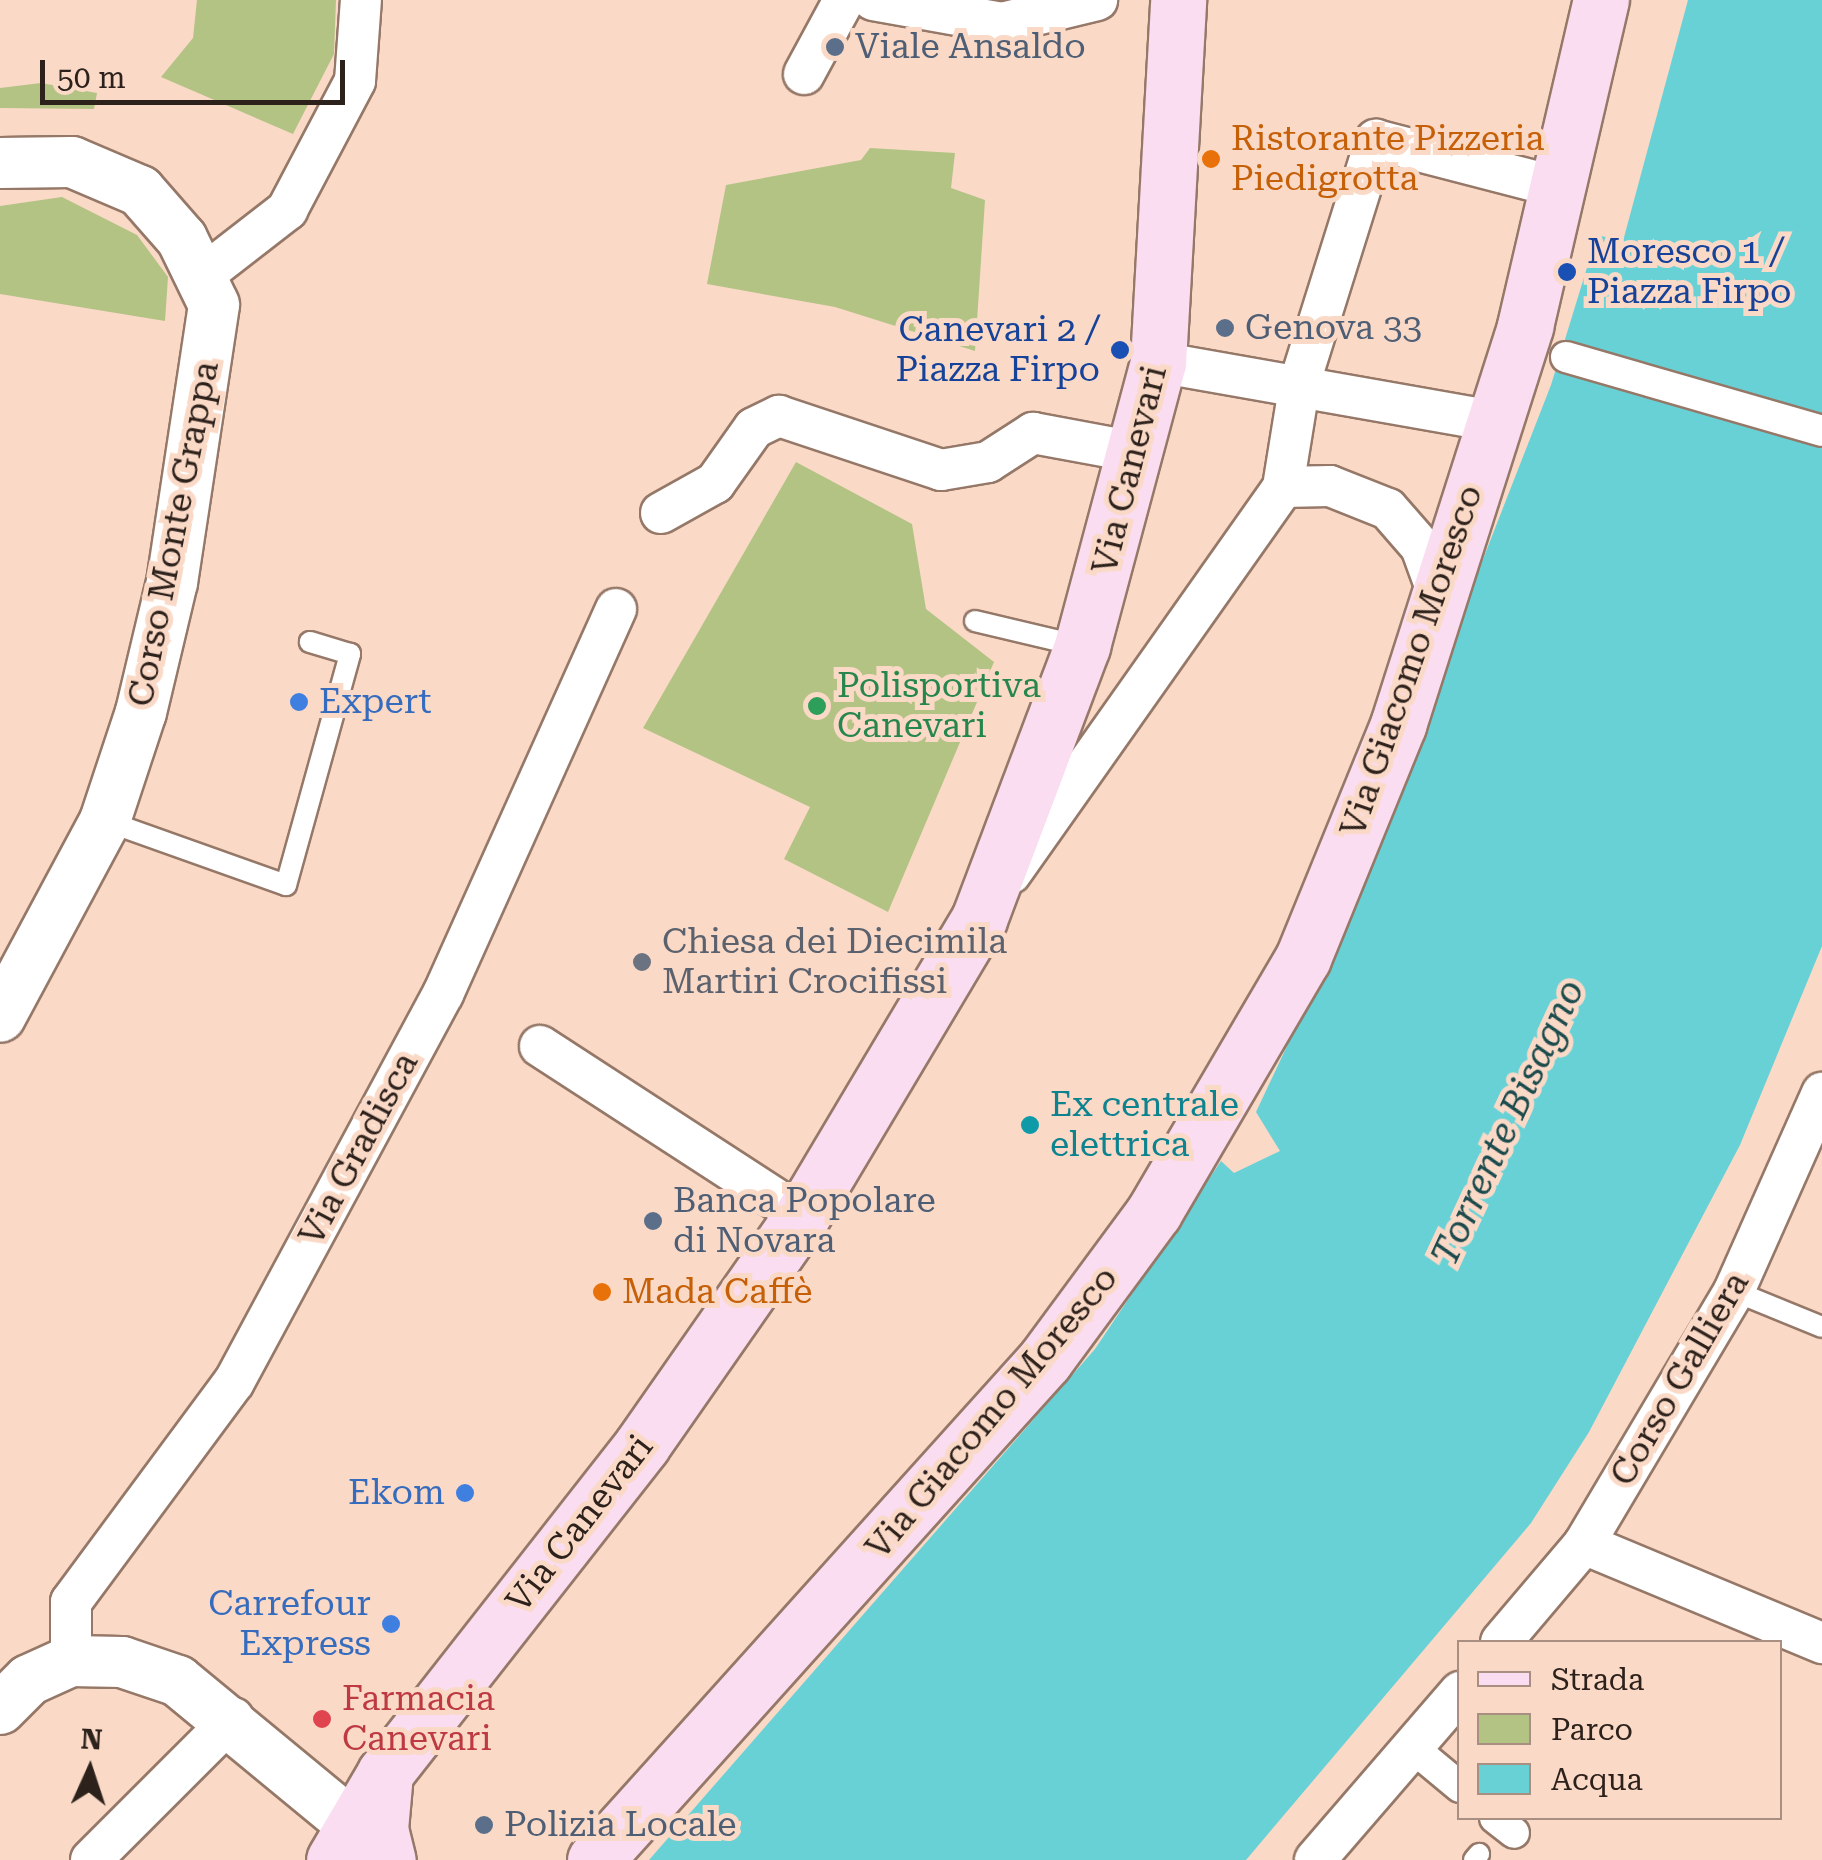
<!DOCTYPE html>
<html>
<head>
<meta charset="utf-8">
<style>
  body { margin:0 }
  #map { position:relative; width:1822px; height:1860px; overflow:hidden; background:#fad9c7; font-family:"Roboto Serif",serif }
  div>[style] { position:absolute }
  .green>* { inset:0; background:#b3c384 }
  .water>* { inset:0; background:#68d1d6 }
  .roads { filter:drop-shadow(2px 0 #957868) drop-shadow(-2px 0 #957868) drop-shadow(0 2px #957868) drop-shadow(0 -2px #957868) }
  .service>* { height:20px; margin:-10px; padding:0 10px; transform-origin:10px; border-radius:10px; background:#fff }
  .pedestrian>* { height:30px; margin:-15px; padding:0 15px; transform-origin:15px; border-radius:15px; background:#fff }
  .minor>* { height:40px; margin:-20px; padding:0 20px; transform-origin:20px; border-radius:20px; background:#fff }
  .tertiary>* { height:50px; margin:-25px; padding:0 25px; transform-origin:25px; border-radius:25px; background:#fff }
  .primary>* { height:55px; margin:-27.5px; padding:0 27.5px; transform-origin:27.5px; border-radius:27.5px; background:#faddf0 }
  .dots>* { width:28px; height:28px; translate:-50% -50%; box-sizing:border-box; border:5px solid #fad9c7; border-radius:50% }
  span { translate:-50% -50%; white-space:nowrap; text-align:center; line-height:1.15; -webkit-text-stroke:10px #fad9c7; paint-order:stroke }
  .service-label { font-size:35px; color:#4e5e75 }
  .left { translate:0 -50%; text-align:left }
  .food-label { font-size:35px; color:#c56008 }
  .transit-label { font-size:35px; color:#164399 }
  .right { translate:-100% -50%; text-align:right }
  .street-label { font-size:35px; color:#2d211b }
  .leisure-label { font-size:35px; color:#27864d }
  .shop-label { font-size:35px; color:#366cbe }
  .worship-label { font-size:35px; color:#5b616d }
  .culture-label { font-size:35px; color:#0d838f }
  .health-label { font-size:35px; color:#be3a42 }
  .water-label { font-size:38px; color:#1b4b4d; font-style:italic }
  .legend { position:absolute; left:1457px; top:1640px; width:325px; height:180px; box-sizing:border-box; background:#fad9c7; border:2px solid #a88f82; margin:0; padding:12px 18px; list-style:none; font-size:30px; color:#2d211b }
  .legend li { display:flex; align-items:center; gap:20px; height:50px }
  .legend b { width:50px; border:2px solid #a88f82 }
  .north { position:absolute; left:40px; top:1720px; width:100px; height:100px; -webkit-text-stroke:8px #fad9c7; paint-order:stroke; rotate:3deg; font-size:28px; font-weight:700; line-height:40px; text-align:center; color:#2d211b }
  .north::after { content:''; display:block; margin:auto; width:35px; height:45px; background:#2d211b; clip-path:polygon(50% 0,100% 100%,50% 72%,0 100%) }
  .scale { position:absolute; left:40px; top:60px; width:305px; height:45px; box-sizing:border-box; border:5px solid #2d211b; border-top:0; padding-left:12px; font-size:30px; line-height:35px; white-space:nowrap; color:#2d211b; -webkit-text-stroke:8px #fad9c7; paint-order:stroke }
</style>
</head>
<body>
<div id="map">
  <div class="green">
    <div style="clip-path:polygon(197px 0,336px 0,334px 54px,293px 134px,161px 77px,193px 38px)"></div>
    <div style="clip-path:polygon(41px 83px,97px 93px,94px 109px,0 108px,0 88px)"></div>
    <div style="clip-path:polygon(870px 148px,955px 153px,951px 188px,985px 200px,975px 351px,835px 307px,707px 284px,726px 185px,861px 160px)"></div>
    <div style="clip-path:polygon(62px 197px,137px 235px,168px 277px,165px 321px,0 294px,0 206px)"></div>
    <div style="clip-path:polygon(796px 462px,912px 524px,926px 609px,994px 662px,888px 912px,784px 859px,810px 807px,643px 728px)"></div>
  </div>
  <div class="water">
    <div style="clip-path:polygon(1688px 0,1822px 0,1822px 946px,1740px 1145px,1589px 1432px,1531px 1523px,1246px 1860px,649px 1860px,1095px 1349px,1221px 1161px,1234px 1173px,1280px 1151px,1256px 1112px,1321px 974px,1551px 385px,1597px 235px,1623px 241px)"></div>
  </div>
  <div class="roads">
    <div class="service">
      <div style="left:975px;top:621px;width:108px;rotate:13.4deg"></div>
      <div style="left:106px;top:821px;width:191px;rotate:19.6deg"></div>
      <div style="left:286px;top:885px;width:240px;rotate:-74.5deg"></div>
      <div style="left:350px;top:654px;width:42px;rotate:-163.3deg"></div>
      <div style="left:1734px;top:1291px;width:95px;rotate:22.2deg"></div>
      <div style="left:1474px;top:1860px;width:8px;rotate:-50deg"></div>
    </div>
    <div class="pedestrian">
      <div style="left:1566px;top:357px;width:266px;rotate:16.1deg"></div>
      <div style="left:1413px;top:1748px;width:61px;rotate:39.7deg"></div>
      <div style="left:1495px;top:1818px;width:24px;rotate:38deg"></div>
    </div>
    <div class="minor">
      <div style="left:873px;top:0;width:131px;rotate:10.1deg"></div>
      <div style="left:1002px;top:23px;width:98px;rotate:-13.6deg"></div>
      <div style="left:804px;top:74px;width:84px;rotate:-61.6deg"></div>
      <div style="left:202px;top:276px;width:108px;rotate:-37.8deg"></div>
      <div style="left:287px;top:210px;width:146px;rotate:-62.2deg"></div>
      <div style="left:355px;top:81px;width:81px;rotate:-85.8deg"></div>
      <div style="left:1158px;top:362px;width:340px;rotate:10deg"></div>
      <div style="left:1283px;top:487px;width:106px;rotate:-80.8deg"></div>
      <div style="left:1300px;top:382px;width:254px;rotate:-72.6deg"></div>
      <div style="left:1376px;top:140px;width:191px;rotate:14.5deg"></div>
      <div style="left:661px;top:513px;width:62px;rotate:-29.1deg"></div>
      <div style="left:715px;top:483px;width:67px;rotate:-54.7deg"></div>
      <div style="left:754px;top:428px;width:28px;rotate:-26deg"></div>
      <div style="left:779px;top:416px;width:171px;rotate:18.4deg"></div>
      <div style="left:941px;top:470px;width:48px;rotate:-9.7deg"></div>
      <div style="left:988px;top:462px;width:54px;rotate:-32.8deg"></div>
      <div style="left:1033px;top:433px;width:105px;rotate:10.5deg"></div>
      <div style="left:1011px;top:873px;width:472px;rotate:-54.8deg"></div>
      <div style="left:1283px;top:487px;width:47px;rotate:-1.2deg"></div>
      <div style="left:1330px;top:486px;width:62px;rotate:21.6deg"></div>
      <div style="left:1388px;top:509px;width:50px;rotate:49deg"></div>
      <div style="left:1421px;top:547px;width:47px;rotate:70deg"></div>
      <div style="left:540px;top:1046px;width:312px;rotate:33deg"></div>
      <div style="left:1584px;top:1544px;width:258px;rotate:22.6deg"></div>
      <div style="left:1501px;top:1642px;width:128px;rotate:-49.7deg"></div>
      <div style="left:1584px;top:1544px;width:294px;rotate:-59.3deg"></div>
      <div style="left:1734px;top:1291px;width:217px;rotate:-66deg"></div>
      <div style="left:71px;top:1661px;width:59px;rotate:-90deg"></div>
      <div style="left:71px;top:1602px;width:274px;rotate:-53.5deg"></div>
      <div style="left:234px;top:1382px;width:441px;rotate:-61.7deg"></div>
      <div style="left:443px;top:994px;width:422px;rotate:-65.8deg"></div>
      <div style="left:91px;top:1860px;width:201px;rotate:-45deg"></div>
      <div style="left:1315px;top:1860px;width:222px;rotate:-49.2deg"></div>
    </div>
    <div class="tertiary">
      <div style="left:0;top:163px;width:72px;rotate:-0.8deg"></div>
      <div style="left:72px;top:162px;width:74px;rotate:23.1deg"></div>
      <div style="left:140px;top:191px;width:64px;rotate:48.8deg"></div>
      <div style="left:182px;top:239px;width:73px;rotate:64.1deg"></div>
      <div style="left:214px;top:305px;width:280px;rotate:98.6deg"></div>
      <div style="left:172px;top:582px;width:134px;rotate:103.4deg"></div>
      <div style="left:141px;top:712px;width:115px;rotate:108.3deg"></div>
      <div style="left:105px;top:821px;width:222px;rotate:118.2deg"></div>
      <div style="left:0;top:1709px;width:41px;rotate:-45deg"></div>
      <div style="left:29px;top:1680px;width:46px;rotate:-24.3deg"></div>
      <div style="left:71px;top:1661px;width:51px;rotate:1.1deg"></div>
      <div style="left:122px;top:1662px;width:59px;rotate:18.7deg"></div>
      <div style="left:178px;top:1681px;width:264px;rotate:39.5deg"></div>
    </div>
    <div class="primary">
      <div style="left:385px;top:1773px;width:56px;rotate:95.1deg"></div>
      <div style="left:380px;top:1829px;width:32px;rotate:76deg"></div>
      <div style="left:334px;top:1860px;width:101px;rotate:-59.6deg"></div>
      <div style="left:385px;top:1773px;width:417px;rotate:-51.9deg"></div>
      <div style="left:642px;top:1445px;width:279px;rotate:-55.1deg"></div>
      <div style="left:802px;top:1216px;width:346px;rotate:-59.2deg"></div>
      <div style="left:979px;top:919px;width:292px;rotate:-69.3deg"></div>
      <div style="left:1082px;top:646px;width:294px;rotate:-75deg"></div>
      <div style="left:1158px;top:362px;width:363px;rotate:-86.8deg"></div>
      <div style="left:595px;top:1860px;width:673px;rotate:-48.01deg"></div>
      <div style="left:1045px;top:1360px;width:184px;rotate:-53.6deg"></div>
      <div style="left:1154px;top:1212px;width:294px;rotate:-59.6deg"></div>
      <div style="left:1303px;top:958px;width:252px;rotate:-67.8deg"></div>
      <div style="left:1398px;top:725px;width:419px;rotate:-72.3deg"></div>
      <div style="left:1525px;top:326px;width:335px;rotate:-76.9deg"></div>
    </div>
  </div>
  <div class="dots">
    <div style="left:835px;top:47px;background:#5c6f8a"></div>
    <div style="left:1211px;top:159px;background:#e8710a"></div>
    <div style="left:1567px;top:272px;background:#1a4fb4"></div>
    <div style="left:1225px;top:328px;background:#5c6f8a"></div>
    <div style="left:1120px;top:350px;background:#1a4fb4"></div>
    <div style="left:299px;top:702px;background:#3f7fe0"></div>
    <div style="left:817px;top:706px;background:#2e9e5b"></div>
    <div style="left:642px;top:962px;background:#6b7280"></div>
    <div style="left:1030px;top:1125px;background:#0f9aa8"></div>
    <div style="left:653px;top:1221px;background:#5c6f8a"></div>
    <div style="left:602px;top:1292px;background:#e8710a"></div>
    <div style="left:465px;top:1493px;background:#3f7fe0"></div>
    <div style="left:391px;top:1624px;background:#3f7fe0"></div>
    <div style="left:322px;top:1719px;background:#e0444e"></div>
    <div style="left:484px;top:1825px;background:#5c6f8a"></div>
  </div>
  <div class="service-label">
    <span class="left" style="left:855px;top:47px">Viale Ansaldo</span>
    <span class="left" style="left:1245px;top:328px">Genova 33</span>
    <span class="left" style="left:673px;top:1221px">Banca Popolare<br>di Novara</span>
    <span class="left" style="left:504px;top:1825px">Polizia Locale</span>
  </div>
  <div class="food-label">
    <span class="left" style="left:1231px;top:159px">Ristorante Pizzeria<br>Piedigrotta</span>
    <span class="left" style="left:622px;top:1292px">Mada Caffè</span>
  </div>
  <div class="transit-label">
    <span class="left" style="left:1587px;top:272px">Moresco 1 /<br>Piazza Firpo</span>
    <span class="right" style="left:1100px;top:350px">Canevari 2 /<br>Piazza Firpo</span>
  </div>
  <div class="street-label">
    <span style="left:1130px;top:470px;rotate:-76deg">Via Canevari</span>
    <span style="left:174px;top:534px;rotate:-79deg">Corso Monte Grappa</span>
    <span style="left:1412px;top:661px;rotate:-71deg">Via Giacomo Moresco</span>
    <span style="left:359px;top:1149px;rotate:-62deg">Via Gradisca</span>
    <span style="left:1680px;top:1379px;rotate:-60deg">Corso Galliera</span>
    <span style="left:992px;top:1413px;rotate:-50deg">Via Giacomo Moresco</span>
    <span style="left:580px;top:1524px;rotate:-52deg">Via Canevari</span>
  </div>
  <div class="leisure-label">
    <span class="left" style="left:837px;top:706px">Polisportiva<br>Canevari</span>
  </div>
  <div class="shop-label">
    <span class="left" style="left:319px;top:702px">Expert</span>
    <span class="right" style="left:445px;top:1493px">Ekom</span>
    <span class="right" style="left:371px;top:1624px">Carrefour<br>Express</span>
  </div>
  <div class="worship-label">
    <span class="left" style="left:662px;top:962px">Chiesa dei Diecimila<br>Martiri Crocifissi</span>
  </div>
  <div class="culture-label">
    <span class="left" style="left:1050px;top:1125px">Ex centrale<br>elettrica</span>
  </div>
  <div class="health-label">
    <span class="left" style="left:342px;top:1719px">Farmacia<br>Canevari</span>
  </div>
  <div class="water-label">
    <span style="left:1508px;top:1123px;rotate:-65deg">Torrente Bisagno</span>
  </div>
  <ul class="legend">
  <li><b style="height:12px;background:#faddf0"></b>Strada</li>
  <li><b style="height:28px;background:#b3c384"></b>Parco</li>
  <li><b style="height:28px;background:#68d1d6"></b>Acqua</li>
  </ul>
  <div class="north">N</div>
  <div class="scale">50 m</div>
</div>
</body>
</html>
